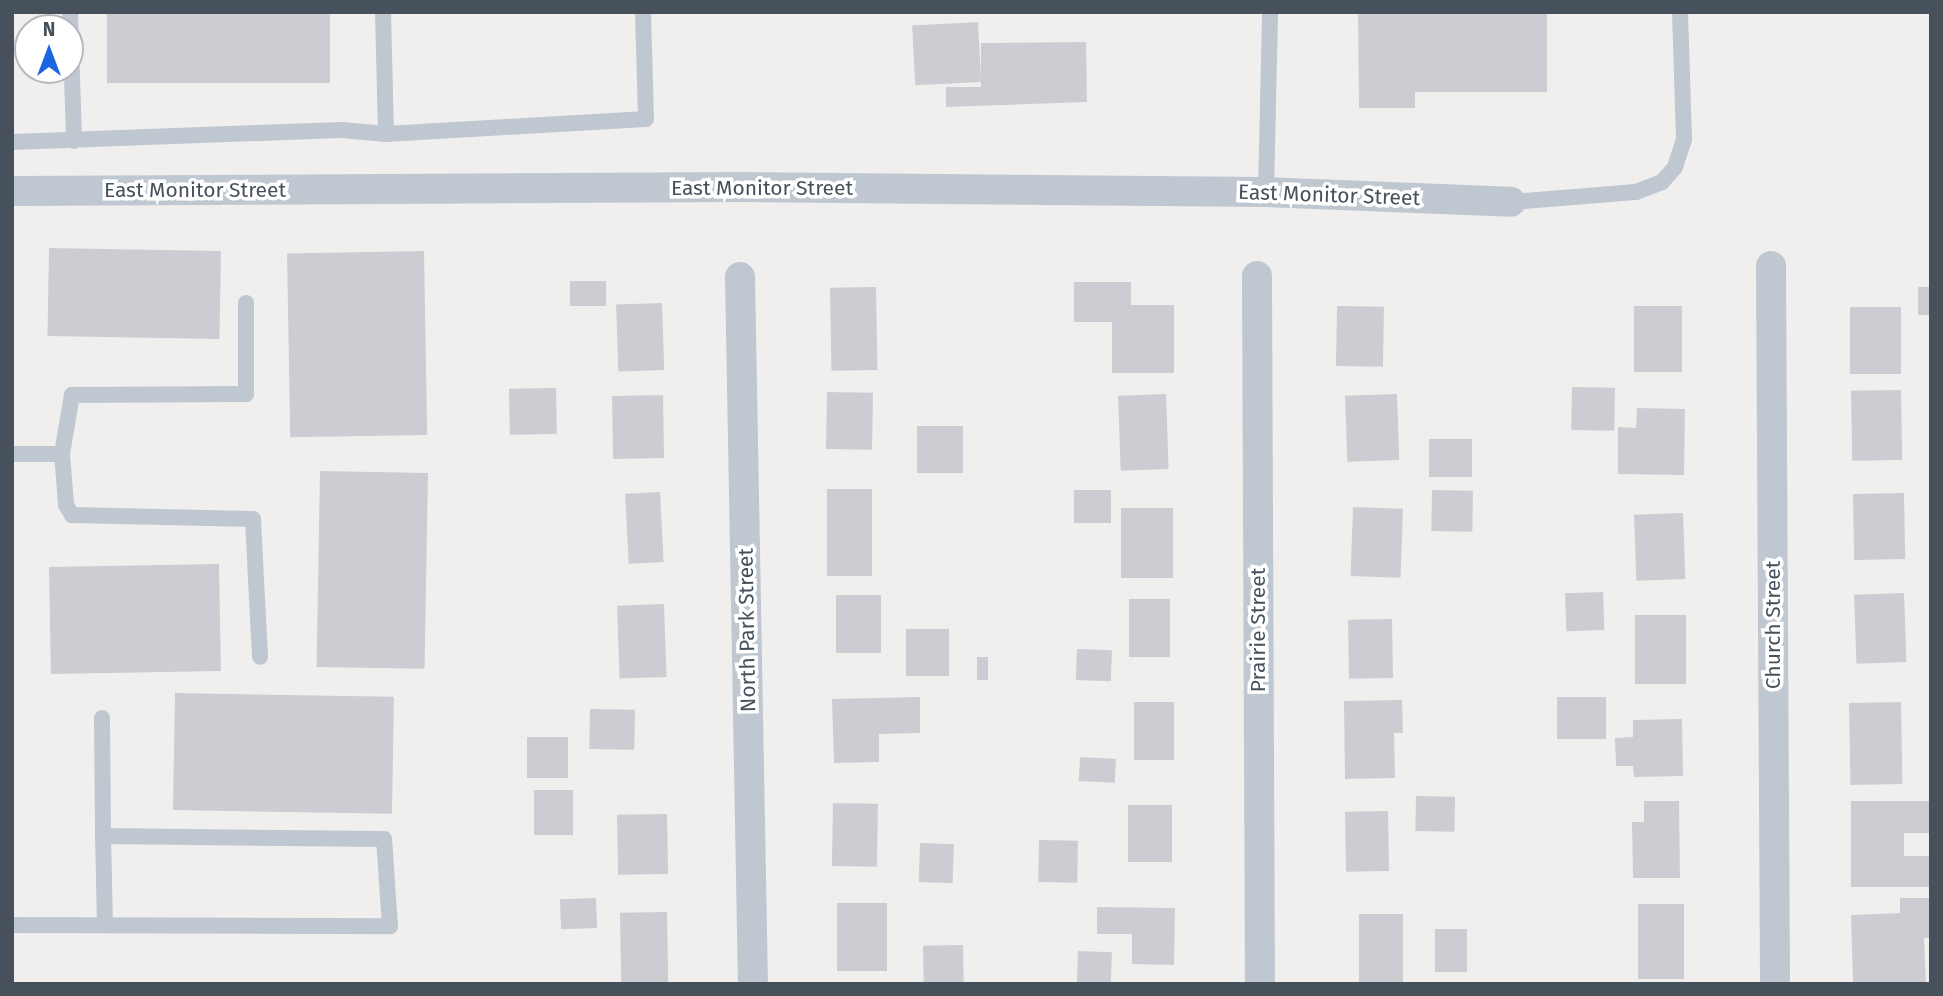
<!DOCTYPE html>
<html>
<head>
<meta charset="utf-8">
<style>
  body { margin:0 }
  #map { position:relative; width:1943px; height:996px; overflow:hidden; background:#f1efee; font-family:"Fira Sans",sans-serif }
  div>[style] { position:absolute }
  .building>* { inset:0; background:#cbcdd3; transform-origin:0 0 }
  .lane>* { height:16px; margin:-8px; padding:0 8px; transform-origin:8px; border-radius:8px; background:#bfc8d1 }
  .street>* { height:30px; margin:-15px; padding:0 15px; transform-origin:15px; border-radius:15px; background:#bfc8d1 }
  span { translate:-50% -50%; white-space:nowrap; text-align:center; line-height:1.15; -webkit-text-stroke:7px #fff; paint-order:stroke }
  .street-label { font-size:21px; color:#47515c }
  .frame { position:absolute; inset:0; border:14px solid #47515c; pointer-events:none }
  .north { position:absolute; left:14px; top:14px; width:70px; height:70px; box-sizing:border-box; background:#fff; border:2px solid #b5b9be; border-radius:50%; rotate:0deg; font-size:19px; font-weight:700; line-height:28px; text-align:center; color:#47515c }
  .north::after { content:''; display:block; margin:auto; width:24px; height:32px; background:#1a66e0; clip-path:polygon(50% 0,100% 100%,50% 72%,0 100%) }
</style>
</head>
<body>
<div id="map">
  <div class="building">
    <div style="left:107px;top:12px;width:223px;height:71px"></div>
    <div style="clip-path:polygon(1358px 12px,1547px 12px,1547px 92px,1415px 92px,1415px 108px,1359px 108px)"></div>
    <div style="left:978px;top:22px;width:60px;height:66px;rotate:87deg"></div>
    <div style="clip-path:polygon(1086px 42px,1087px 102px,946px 107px,946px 87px,981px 87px,981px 43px)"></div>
    <div style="left:49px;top:248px;width:172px;height:88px;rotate:1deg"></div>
    <div style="left:424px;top:251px;width:184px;height:137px;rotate:89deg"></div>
    <div style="left:570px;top:281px;width:36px;height:25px"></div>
    <div style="clip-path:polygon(1074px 282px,1131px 282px,1131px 305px,1174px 305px,1174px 373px,1112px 373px,1112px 322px,1074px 322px)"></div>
    <div style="left:876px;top:287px;width:83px;height:46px;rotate:89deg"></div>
    <div style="left:1931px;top:287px;width:28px;height:13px;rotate:90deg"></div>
    <div style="left:662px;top:303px;width:67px;height:46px;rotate:88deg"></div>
    <div style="left:1337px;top:306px;width:47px;height:60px;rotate:1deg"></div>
    <div style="left:1634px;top:306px;width:48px;height:66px"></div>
    <div style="left:1850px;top:307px;width:51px;height:67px"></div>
    <div style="left:1572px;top:387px;width:43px;height:43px;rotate:1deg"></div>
    <div style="left:556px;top:388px;width:46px;height:47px;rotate:89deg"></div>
    <div style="left:1901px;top:390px;width:70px;height:50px;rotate:89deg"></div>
    <div style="left:827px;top:392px;width:46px;height:57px;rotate:1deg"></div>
    <div style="left:1166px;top:394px;width:75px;height:48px;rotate:88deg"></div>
    <div style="left:1397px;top:394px;width:66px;height:52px;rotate:88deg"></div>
    <div style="left:663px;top:395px;width:63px;height:51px;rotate:89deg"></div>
    <div style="clip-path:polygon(1637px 408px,1685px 409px,1684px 475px,1618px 474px,1618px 427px,1636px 428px)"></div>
    <div style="left:917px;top:426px;width:46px;height:47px"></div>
    <div style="left:1429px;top:439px;width:43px;height:38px"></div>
    <div style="left:320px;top:471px;width:108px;height:196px;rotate:1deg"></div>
    <div style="left:827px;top:489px;width:45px;height:87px"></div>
    <div style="left:1074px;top:490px;width:37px;height:33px"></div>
    <div style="left:1432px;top:490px;width:41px;height:41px;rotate:1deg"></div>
    <div style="left:660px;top:492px;width:70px;height:35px;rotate:87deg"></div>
    <div style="left:1904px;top:493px;width:66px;height:51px;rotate:89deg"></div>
    <div style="left:1353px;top:507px;width:50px;height:69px;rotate:2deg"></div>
    <div style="left:1121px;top:508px;width:52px;height:70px"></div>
    <div style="left:1683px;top:513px;width:66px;height:49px;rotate:88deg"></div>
    <div style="left:219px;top:564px;width:107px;height:170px;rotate:89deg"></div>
    <div style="left:1603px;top:592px;width:38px;height:38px;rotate:88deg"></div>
    <div style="left:1904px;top:593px;width:69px;height:50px;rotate:88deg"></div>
    <div style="left:836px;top:595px;width:45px;height:58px"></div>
    <div style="left:1170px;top:599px;width:58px;height:41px;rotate:90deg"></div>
    <div style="left:664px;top:604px;width:73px;height:47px;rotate:88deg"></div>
    <div style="left:1635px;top:615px;width:51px;height:69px"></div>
    <div style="left:1392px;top:619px;width:59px;height:44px;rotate:89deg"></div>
    <div style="left:949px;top:629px;width:47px;height:43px;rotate:90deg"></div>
    <div style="left:1077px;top:649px;width:35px;height:31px;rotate:2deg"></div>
    <div style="left:977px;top:657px;width:11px;height:23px"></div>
    <div style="left:175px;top:693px;width:219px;height:117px;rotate:1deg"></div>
    <div style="clip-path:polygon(920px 697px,920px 733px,879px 734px,879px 762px,834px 763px,832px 699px)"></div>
    <div style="left:1606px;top:697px;width:42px;height:49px;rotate:90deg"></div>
    <div style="clip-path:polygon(1402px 700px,1403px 733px,1394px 733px,1395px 778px,1345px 779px,1344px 701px)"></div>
    <div style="left:1134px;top:702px;width:40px;height:58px"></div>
    <div style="left:1901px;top:702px;width:82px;height:52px;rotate:89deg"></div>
    <div style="left:590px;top:709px;width:45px;height:40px;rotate:1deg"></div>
    <div style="clip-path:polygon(1682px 719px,1683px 776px,1634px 777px,1633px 766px,1616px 766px,1615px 738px,1633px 737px,1633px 720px)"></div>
    <div style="left:568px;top:737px;width:41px;height:41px;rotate:90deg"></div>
    <div style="left:1080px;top:757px;width:36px;height:24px;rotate:3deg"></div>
    <div style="left:534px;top:790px;width:39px;height:45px"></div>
    <div style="left:1416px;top:796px;width:39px;height:35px;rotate:1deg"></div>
    <div style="clip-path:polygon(1644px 801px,1679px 801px,1680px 878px,1633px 878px,1632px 822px,1644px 822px)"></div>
    <div style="clip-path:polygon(1851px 801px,1931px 801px,1931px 833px,1904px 833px,1904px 856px,1931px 856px,1931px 887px,1851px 887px)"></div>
    <div style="left:833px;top:803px;width:45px;height:63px;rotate:1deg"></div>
    <div style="left:1128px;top:805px;width:44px;height:57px"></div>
    <div style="left:1388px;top:811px;width:60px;height:43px;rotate:89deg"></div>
    <div style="left:667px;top:814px;width:60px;height:50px;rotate:89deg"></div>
    <div style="left:1039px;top:840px;width:39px;height:42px;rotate:1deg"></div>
    <div style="left:920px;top:843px;width:34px;height:39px;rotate:2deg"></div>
    <div style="left:596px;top:898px;width:30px;height:36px;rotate:88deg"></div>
    <div style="clip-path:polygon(1900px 898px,1931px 898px,1931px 938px,1924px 938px,1926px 984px,1853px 984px,1851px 915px,1900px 913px)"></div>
    <div style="left:837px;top:903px;width:50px;height:68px"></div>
    <div style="left:1638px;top:904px;width:46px;height:75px"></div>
    <div style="clip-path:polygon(1097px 907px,1175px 908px,1174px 965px,1132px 964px,1132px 934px,1097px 934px)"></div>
    <div style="left:667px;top:912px;width:72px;height:47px;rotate:89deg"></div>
    <div style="left:1359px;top:914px;width:44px;height:70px"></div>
    <div style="left:1435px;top:929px;width:32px;height:43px"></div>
    <div style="left:963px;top:945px;width:39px;height:40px;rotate:89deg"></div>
    <div style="left:1078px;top:951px;width:34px;height:33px;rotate:2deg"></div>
  </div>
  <div class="lane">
    <div style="left:70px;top:12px;width:129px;rotate:88.2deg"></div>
    <div style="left:383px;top:12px;width:122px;rotate:88.6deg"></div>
    <div style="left:12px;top:142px;width:330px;rotate:-2.1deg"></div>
    <div style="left:342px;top:130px;width:44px;rotate:5.2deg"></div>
    <div style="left:386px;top:134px;width:260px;rotate:-3.3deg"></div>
    <div style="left:646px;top:119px;width:107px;rotate:-91.6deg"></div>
    <div style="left:1266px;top:192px;width:180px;rotate:-88.7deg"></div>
    <div style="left:1511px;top:202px;width:125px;rotate:-4.6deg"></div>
    <div style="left:1636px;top:192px;width:28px;rotate:-21deg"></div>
    <div style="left:1662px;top:182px;width:20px;rotate:-49deg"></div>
    <div style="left:1675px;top:167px;width:29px;rotate:-72deg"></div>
    <div style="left:1684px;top:139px;width:127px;rotate:-91.8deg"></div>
    <div style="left:12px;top:454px;width:50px"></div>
    <div style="left:62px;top:454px;width:51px;rotate:85.5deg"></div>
    <div style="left:66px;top:505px;width:12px;rotate:59deg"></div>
    <div style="left:72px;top:515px;width:181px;rotate:1.3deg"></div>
    <div style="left:253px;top:519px;width:138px;rotate:87.1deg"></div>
    <div style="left:62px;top:454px;width:60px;rotate:-80.4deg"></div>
    <div style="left:72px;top:395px;width:174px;rotate:-0.3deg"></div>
    <div style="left:246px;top:394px;width:91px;rotate:-90deg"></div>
    <div style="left:102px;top:718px;width:118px;rotate:89.5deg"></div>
    <div style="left:12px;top:925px;width:378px;rotate:0.2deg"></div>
    <div style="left:390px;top:926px;width:87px;rotate:-93.9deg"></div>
    <div style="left:384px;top:839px;width:281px;rotate:-179.4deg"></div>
    <div style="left:103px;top:836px;width:89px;rotate:88.7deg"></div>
  </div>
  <div class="street">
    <div style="left:12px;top:191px;width:730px;rotate:-0.31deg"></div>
    <div style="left:742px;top:187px;width:524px;rotate:0.55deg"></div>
    <div style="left:1266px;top:192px;width:245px;rotate:2.3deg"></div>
    <div style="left:1771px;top:266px;width:718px;rotate:89.68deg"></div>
    <div style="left:1257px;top:276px;width:708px;rotate:89.76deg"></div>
    <div style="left:740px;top:277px;width:707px;rotate:88.95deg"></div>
  </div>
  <div class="street-label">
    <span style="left:762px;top:188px">East Monitor Street</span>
    <span style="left:195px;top:190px">East Monitor Street</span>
    <span style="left:1329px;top:195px;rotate:2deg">East Monitor Street</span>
    <span style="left:1773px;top:625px;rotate:-90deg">Church Street</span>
    <span style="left:747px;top:630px;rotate:-91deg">North Park Street</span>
    <span style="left:1258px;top:630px;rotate:-90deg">Prairie Street</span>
  </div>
  <div class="frame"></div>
  <div class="north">N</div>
</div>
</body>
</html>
